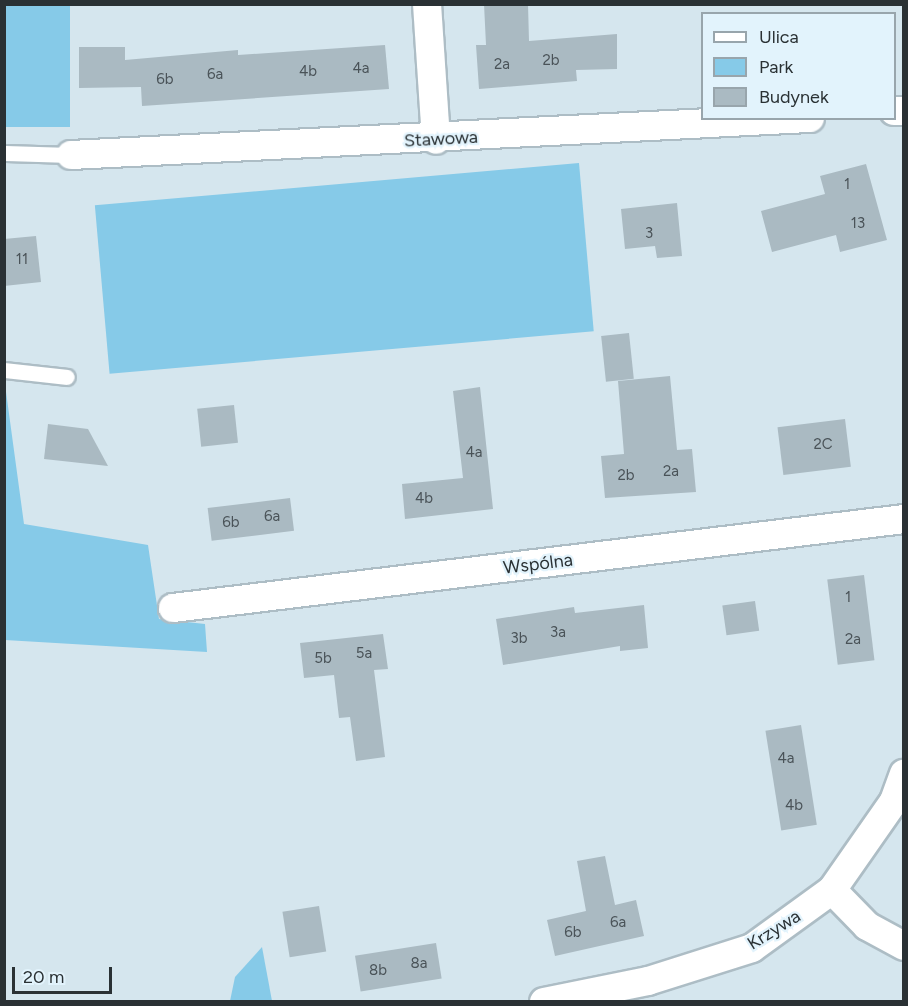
<!DOCTYPE html>
<html>
<head>
<meta charset="utf-8">
<style>
  body { margin:0 }
  #map { position:relative; width:908px; height:1006px; overflow:hidden; background:#d5e6ee; font-family:Figtree,sans-serif }
  div>[style] { position:absolute }
  .green>* { inset:0; background:#86cae8; transform-origin:0 0 }
  .building>* { inset:0; background:#aabac2; transform-origin:0 0 }
  .roads { filter:drop-shadow(2px 0 #adbdc5) drop-shadow(-2px 0 #adbdc5) drop-shadow(0 2px #adbdc5) drop-shadow(0 -2px #adbdc5) }
  .service>* { height:15px; margin:-7.5px; padding:0 7.5px; transform-origin:7.5px; border-radius:7.5px; background:#fff }
  .minor>* { height:28px; margin:-14px; padding:0 14px; transform-origin:14px; border-radius:14px; background:#fff }
  span { translate:-50% -50%; white-space:nowrap; text-align:center; line-height:1.15; -webkit-text-stroke:4.5px #e2f3fc; paint-order:stroke }
  .number-label { font-size:15px; color:#4a5358 }
  .number-label span { -webkit-text-stroke-width:0 }
  .street-label { font-size:18px; color:#2a3134 }
  .frame { position:absolute; inset:0; border:6px solid #2a3134; pointer-events:none }
  .legend { position:absolute; left:701px; top:12px; width:195px; height:108px; box-sizing:border-box; background:#e2f3fc; border:2px solid #98a5ac; margin:0; padding:8px 10px; list-style:none; font-size:18px; color:#2a3134 }
  .legend li { display:flex; align-items:center; gap:12px; height:30px }
  .legend b { width:30px; border:2px solid #98a5ac }
  .scale { position:absolute; left:12px; top:967px; width:100px; height:27px; box-sizing:border-box; border:3px solid #2a3134; border-top:0; padding-left:8px; font-size:18px; line-height:21px; white-space:nowrap; color:#2a3134; -webkit-text-stroke:4px #e2f3fc; paint-order:stroke }
</style>
</head>
<body>
<div id="map">
  <div class="green">
    <div style="left:4px;top:5px;width:66px;height:122px"></div>
    <div style="left:579px;top:163px;width:169px;height:486px;rotate:85deg"></div>
    <div style="clip-path:polygon(4px 377px,24px 524px,148px 545px,159px 619px,205px 624px,207px 652px,5px 640px)"></div>
    <div style="clip-path:polygon(262px 947px,272px 1001px,230px 1001px,235px 977px)"></div>
  </div>
  <div class="building">
    <div style="clip-path:polygon(484px 4px,528px 4px,529px 41px,617px 34px,617px 69px,576px 70px,577px 81px,479px 89px,476px 45px,486px 45px)"></div>
    <div style="clip-path:polygon(385px 45px,389px 89px,142px 106px,141px 87px,79px 88px,79px 47px,125px 47px,125px 60px,238px 50px,238px 55px)"></div>
    <div style="clip-path:polygon(866px 164px,887px 240px,840px 252px,836px 235px,772px 252px,761px 211px,825px 194px,820px 176px)"></div>
    <div style="clip-path:polygon(677px 203px,682px 256px,657px 258px,655px 246px,625px 249px,621px 209px)"></div>
    <div style="clip-path:polygon(36px 236px,41px 282px,4px 286px,4px 239px)"></div>
    <div style="left:629px;top:333px;width:46px;height:28px;rotate:84deg"></div>
    <div style="clip-path:polygon(670px 376px,677px 450px,692px 449px,696px 492px,605px 498px,601px 456px,624px 454px,618px 381px)"></div>
    <div style="clip-path:polygon(480px 387px,493px 509px,405px 519px,402px 484px,463px 478px,453px 391px)"></div>
    <div style="left:234px;top:405px;width:38px;height:37px;rotate:84deg"></div>
    <div style="left:845px;top:419px;width:48px;height:68px;rotate:83deg"></div>
    <div style="clip-path:polygon(48px 424px,88px 429px,108px 466px,44px 459px)"></div>
    <div style="left:290px;top:498px;width:33px;height:83px;rotate:83deg"></div>
    <div style="left:864px;top:575px;width:86px;height:37px;rotate:83deg"></div>
    <div style="left:755px;top:601px;width:30px;height:33px;rotate:82deg"></div>
    <div style="clip-path:polygon(644px 605px,648px 648px,620px 651px,620px 646px,503px 665px,496px 619px,574px 607px,575px 613px)"></div>
    <div style="clip-path:polygon(383px 634px,388px 669px,374px 670px,385px 757px,356px 761px,350px 717px,339px 718px,334px 675px,304px 678px,300px 643px)"></div>
    <div style="left:801px;top:725px;width:101px;height:36px;rotate:81deg"></div>
    <div style="clip-path:polygon(605px 856px,615px 905px,636px 900px,644px 936px,555px 956px,547px 920px,586px 911px,577px 861px)"></div>
    <div style="left:319px;top:906px;width:46px;height:37px;rotate:81deg"></div>
    <div style="left:436px;top:943px;width:36px;height:82px;rotate:81deg"></div>
  </div>
  <div class="roads">
    <div class="service">
      <div style="left:4px;top:153px;width:67px;rotate:1.7deg"></div>
      <div style="left:4px;top:370px;width:63px;rotate:6.3deg"></div>
    </div>
    <div class="minor">
      <div style="left:427px;top:4px;width:136px;rotate:86.2deg"></div>
      <div style="left:894px;top:111px;width:10px"></div>
      <div style="left:71px;top:155px;width:740px;rotate:-2.87deg"></div>
      <div style="left:173px;top:608px;width:736px;rotate:-6.94deg"></div>
      <div style="left:832px;top:890px;width:50px;rotate:45.8deg"></div>
      <div style="left:867px;top:926px;width:42px;rotate:28.4deg"></div>
      <div style="left:544px;top:1002px;width:106px;rotate:-11.4deg"></div>
      <div style="left:648px;top:981px;width:109px;rotate:-17.6deg"></div>
      <div style="left:752px;top:948px;width:99px;rotate:-35.9deg"></div>
      <div style="left:832px;top:890px;width:108px;rotate:-55.1deg"></div>
      <div style="left:894px;top:801px;width:29px;rotate:-70deg"></div>
    </div>
  </div>
  <div class="number-label">
    <span style="left:551px;top:61px">2b</span>
    <span style="left:502px;top:65px">2a</span>
    <span style="left:361px;top:69px">4a</span>
    <span style="left:308px;top:72px">4b</span>
    <span style="left:215px;top:75px">6a</span>
    <span style="left:165px;top:80px">6b</span>
    <span style="left:847px;top:185px">1</span>
    <span style="left:858px;top:224px">13</span>
    <span style="left:649px;top:234px">3</span>
    <span style="left:22px;top:260px">11</span>
    <span style="left:823px;top:445px">2C</span>
    <span style="left:474px;top:453px">4a</span>
    <span style="left:671px;top:472px">2a</span>
    <span style="left:626px;top:476px">2b</span>
    <span style="left:424px;top:499px">4b</span>
    <span style="left:272px;top:517px">6a</span>
    <span style="left:231px;top:523px">6b</span>
    <span style="left:848px;top:598px">1</span>
    <span style="left:558px;top:633px">3a</span>
    <span style="left:519px;top:639px">3b</span>
    <span style="left:853px;top:640px">2a</span>
    <span style="left:364px;top:654px">5a</span>
    <span style="left:323px;top:659px">5b</span>
    <span style="left:786px;top:759px">4a</span>
    <span style="left:794px;top:806px">4b</span>
    <span style="left:618px;top:923px">6a</span>
    <span style="left:573px;top:933px">6b</span>
    <span style="left:419px;top:964px">8a</span>
    <span style="left:378px;top:971px">8b</span>
  </div>
  <div class="street-label">
    <span style="left:441px;top:139px;rotate:-3deg">Stawowa</span>
    <span style="left:538px;top:564px;rotate:-7deg">Wspólna</span>
    <span style="left:774px;top:930px;rotate:-32deg">Krzywa</span>
  </div>
  <div class="frame"></div>
  <ul class="legend">
  <li><b style="height:8px;background:#fff"></b>Ulica</li>
  <li><b style="height:16px;background:#86cae8"></b>Park</li>
  <li><b style="height:16px;background:#aabac2"></b>Budynek</li>
  </ul>
  <div class="scale">20 m</div>
</div>
</body>
</html>
